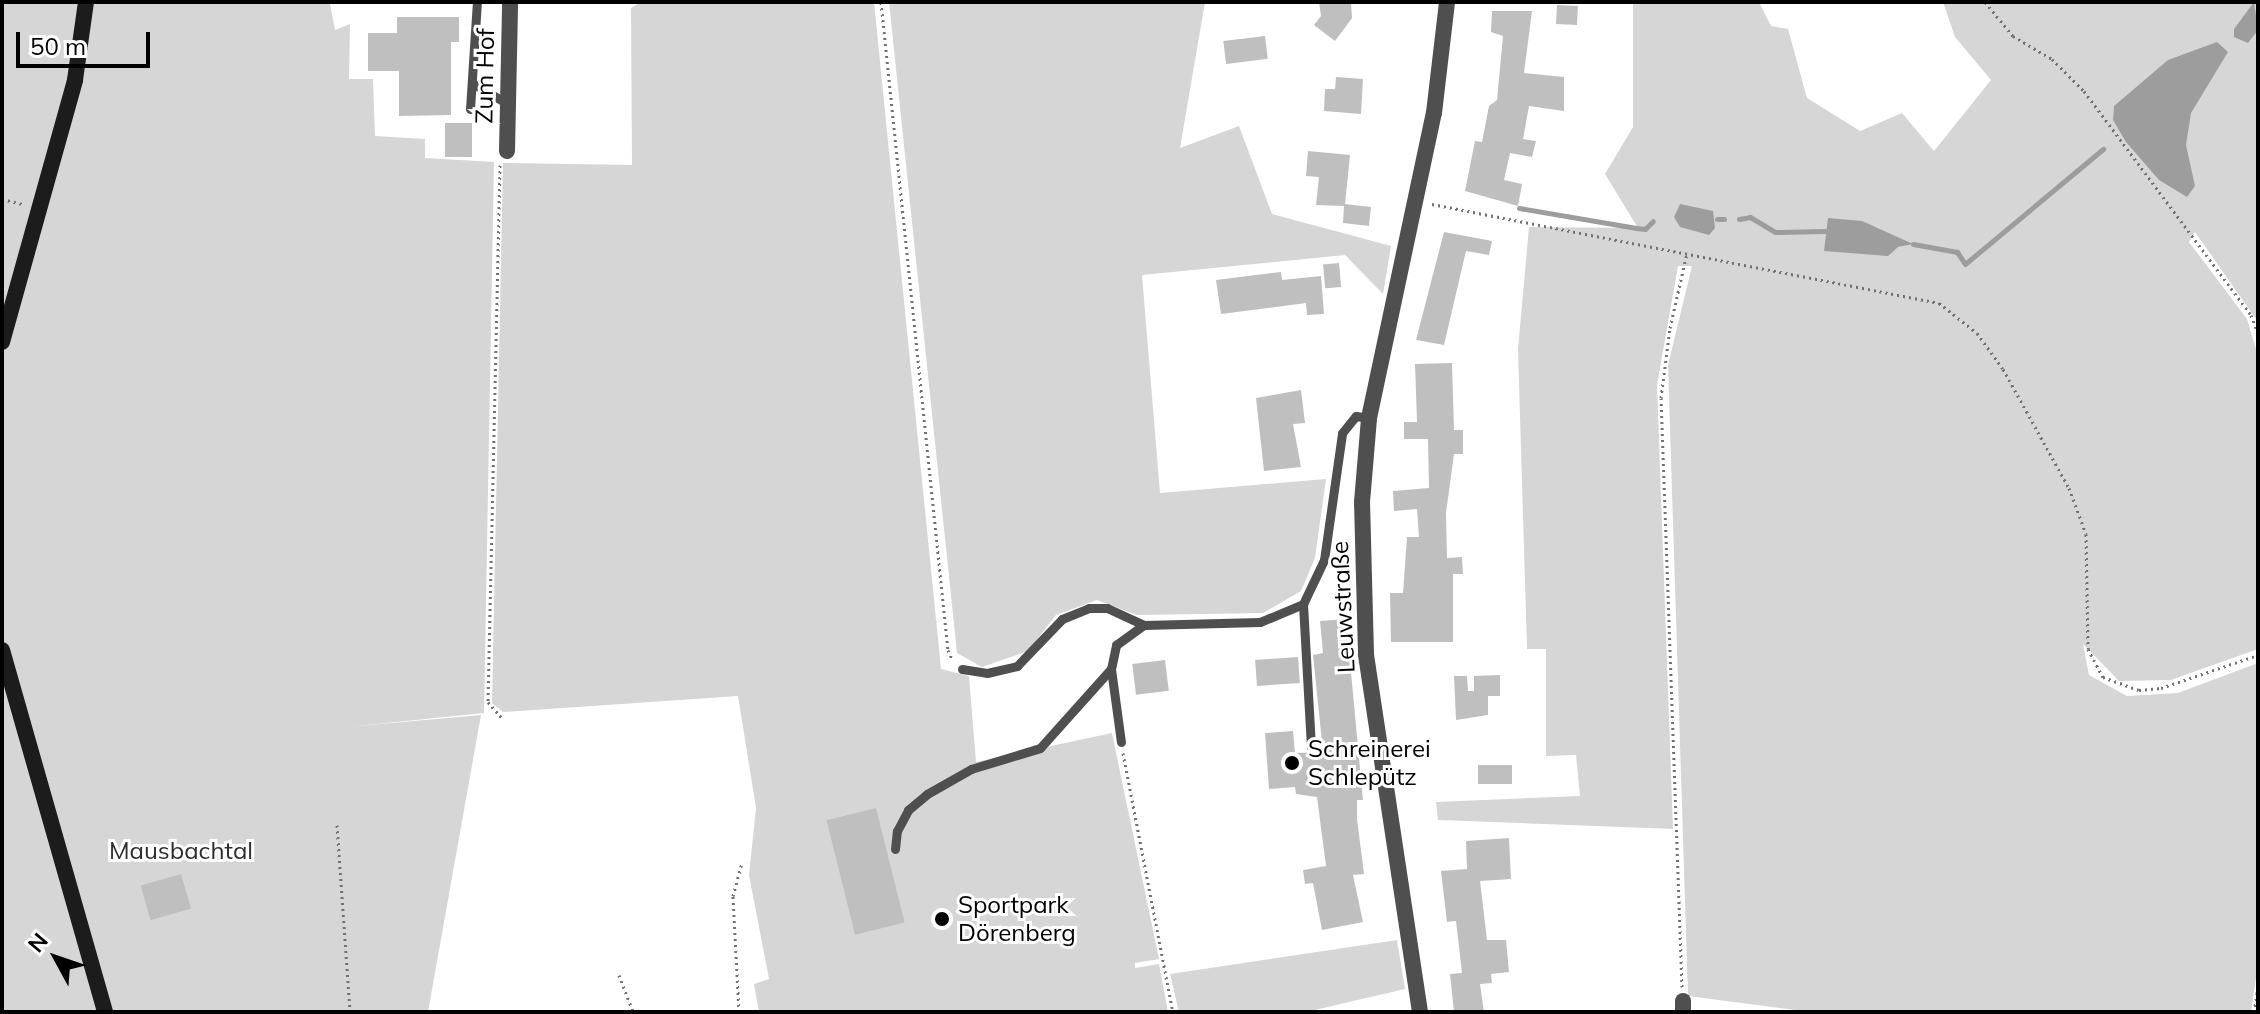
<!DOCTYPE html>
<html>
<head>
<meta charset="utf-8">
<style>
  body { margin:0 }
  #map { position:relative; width:2260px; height:1014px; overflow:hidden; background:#fff; font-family:Mulish,sans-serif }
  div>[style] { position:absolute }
  .green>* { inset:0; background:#d6d6d6 }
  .water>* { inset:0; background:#9d9d9d }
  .stream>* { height:5px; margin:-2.5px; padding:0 2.5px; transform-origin:2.5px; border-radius:2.5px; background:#9d9d9d }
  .building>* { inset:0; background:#bfbfbf; transform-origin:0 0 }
  .path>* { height:3px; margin-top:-1.5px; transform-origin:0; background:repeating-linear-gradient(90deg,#717171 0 2px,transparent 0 6px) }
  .service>* { height:9px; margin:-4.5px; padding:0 4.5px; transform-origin:4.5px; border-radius:4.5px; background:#4f4f4f }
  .minor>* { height:16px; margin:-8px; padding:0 8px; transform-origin:8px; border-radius:8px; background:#4f4f4f }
  .secondary>* { height:16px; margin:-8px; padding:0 8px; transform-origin:8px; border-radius:8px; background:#1c1c1c }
  .dots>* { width:22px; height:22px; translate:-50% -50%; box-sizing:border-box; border:4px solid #fff; border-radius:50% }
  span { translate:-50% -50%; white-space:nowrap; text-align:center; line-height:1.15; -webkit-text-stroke:6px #fff; paint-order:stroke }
  .street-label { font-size:24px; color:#000 }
  .poi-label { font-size:24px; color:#000 }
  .left { translate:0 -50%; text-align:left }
  .park-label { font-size:24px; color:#2d2d2d }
  .frame { position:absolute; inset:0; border:4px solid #000; pointer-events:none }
  .north { position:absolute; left:16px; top:918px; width:80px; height:80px; -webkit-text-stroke:6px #fff; paint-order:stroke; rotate:310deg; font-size:22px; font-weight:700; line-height:32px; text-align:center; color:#000 }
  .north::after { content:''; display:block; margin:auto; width:28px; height:36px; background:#000; clip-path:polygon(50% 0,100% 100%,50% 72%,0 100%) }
  .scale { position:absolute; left:16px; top:32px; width:134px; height:36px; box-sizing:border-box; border:4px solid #000; border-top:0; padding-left:10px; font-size:24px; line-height:28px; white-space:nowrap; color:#000; -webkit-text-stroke:6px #fff; paint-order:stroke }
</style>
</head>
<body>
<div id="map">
  <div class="green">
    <div style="clip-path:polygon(2px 2px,341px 2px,330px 4px,335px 30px,350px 24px,349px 79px,373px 79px,375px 136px,425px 139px,425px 158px,494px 162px,484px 713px,347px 727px,481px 715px,428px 1012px,2px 1012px)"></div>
    <div style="clip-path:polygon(641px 2px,874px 2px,941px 669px,969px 676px,976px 762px,1112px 733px,1159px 959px,1135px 963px,1135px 968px,1159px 964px,1168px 1012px,759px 1012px,754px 984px,769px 979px,749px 875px,756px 808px,738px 696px,503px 712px,492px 703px,503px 163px,632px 165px,631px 8px)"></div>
    <div style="clip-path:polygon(889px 2px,1205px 2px,1180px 148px,1239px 126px,1272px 214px,1391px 246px,1383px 294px,1345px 255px,1142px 275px,1160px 493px,1326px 479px,1315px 558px,1301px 591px,1263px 613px,1137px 615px,1097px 600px,1056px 615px,1028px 651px,982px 667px,957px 653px)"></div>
    <div style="clip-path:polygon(1633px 2px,1759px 2px,1771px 26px,1788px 29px,1807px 98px,1860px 131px,1902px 113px,1934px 151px,1991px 80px,1955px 37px,1943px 2px,2258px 2px,2258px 322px,2195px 232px,2189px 242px,2247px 319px,2258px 356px,2258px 649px,2171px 680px,2119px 681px,2083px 644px,2089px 675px,2127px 696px,2178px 693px,2258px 663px,2258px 964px,2251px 1012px,1810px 1012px,1688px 996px,1668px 365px,1692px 266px,1678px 266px,1657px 385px,1673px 829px,1438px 820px,1436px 802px,1580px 796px,1576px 755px,1546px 756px,1546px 649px,1527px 649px,1518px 349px,1529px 227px,1638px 228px,1605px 174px,1633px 127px)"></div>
    <div style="clip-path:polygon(1397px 940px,1405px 989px,1306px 1012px,1179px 1012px,1170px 974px)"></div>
  </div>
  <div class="water">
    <div style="clip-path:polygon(2254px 2px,2258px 30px,2248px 43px,2234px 37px,2234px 29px)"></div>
    <div style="clip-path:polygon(2217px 42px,2228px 52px,2191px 113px,2186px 145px,2195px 186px,2187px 197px,2159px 180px,2126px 142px,2113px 120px,2114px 106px,2168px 60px)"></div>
    <div style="clip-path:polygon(1680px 204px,1713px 211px,1715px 228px,1709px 235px,1680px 227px,1674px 217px)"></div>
    <div style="clip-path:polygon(1828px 218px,1862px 221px,1913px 244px,1898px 247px,1888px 256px,1824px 251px)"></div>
  </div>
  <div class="stream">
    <div style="left:1519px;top:208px;width:119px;rotate:9.7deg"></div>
    <div style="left:1636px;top:228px;width:9px;rotate:6deg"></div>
    <div style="left:1645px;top:229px;width:11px;rotate:-45deg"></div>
    <div style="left:1717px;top:219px;width:7px"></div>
    <div style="left:1739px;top:219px;width:11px;rotate:-10deg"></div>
    <div style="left:1750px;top:217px;width:29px;rotate:31deg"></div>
    <div style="left:1775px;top:232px;width:51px;rotate:-1.1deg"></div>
    <div style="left:1913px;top:244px;width:45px;rotate:10.3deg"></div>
    <div style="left:1957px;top:252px;width:14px;rotate:56deg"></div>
    <div style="left:1965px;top:264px;width:180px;rotate:-39.8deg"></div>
  </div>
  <div class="building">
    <div style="clip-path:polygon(1319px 2px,1351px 2px,1352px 18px,1335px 41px,1314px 25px,1321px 16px)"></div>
    <div style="left:1557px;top:5px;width:21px;height:19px;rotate:3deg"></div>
    <div style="clip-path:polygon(1492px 11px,1532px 11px,1524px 73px,1564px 77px,1564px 111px,1529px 106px,1523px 139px,1536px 141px,1532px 157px,1510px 153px,1504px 180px,1522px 184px,1518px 206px,1465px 191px,1475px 141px,1482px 142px,1489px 106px,1497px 100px,1503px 36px,1491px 32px)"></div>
    <div style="clip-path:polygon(397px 17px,459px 17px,459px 42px,451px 42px,451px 115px,399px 116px,399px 71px,368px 71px,368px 33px,397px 33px)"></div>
    <div style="left:1265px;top:36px;width:23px;height:42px;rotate:83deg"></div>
    <div style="clip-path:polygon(1336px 77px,1363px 79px,1361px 114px,1324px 111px,1325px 89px,1335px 89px)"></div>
    <div style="left:445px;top:123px;width:27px;height:34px"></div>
    <div style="clip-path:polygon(1308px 151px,1350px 155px,1345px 204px,1371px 207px,1369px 226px,1343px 223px,1344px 206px,1316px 205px,1319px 177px,1306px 176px)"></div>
    <div style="clip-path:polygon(1444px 232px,1492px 241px,1489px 255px,1466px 251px,1444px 345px,1416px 340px)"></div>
    <div style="left:1339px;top:263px;width:24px;height:16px;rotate:85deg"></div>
    <div style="clip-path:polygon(1281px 272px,1282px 280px,1321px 276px,1324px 314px,1307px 315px,1306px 303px,1221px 314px,1216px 280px)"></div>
    <div style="clip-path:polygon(1452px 363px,1454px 430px,1463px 430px,1463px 454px,1454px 454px,1446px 513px,1447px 558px,1462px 557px,1463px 574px,1453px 574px,1453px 642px,1391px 642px,1390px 593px,1403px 593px,1407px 537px,1419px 537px,1417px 509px,1394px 511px,1393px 491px,1429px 488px,1428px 439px,1404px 439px,1404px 422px,1417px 422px,1415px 364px)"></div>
    <div style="clip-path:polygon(1301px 390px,1305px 423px,1293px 424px,1301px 467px,1264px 471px,1256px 398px)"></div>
    <div style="clip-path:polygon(1346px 619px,1363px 800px,1357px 800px,1357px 819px,1364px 874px,1353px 875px,1363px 922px,1322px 930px,1313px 883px,1305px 884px,1303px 870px,1326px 866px,1317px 797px,1296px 794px,1295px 787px,1269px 789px,1265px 733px,1293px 731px,1295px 753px,1323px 752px,1313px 655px,1323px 653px,1320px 621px)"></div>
    <div style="left:1298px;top:657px;width:26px;height:43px;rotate:86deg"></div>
    <div style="left:1165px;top:660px;width:31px;height:33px;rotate:83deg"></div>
    <div style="clip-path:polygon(1500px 675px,1500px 696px,1488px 696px,1488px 715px,1456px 720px,1454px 676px,1467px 676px,1468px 691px,1474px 691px,1474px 676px)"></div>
    <div style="left:1512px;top:765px;width:19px;height:34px;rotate:90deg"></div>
    <div style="left:876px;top:808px;width:118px;height:51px;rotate:76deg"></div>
    <div style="clip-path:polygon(1509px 838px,1511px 879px,1480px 881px,1487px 940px,1506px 940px,1509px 972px,1491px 974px,1492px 983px,1480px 984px,1484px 1012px,1454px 1012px,1450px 974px,1462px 973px,1456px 921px,1447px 922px,1441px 871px,1467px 869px,1466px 841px)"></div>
    <div style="left:181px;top:874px;width:36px;height:42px;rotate:74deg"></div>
  </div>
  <div class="path">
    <div style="left:881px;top:2px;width:651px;rotate:84.1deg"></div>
    <div style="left:948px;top:650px;width:12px;rotate:66deg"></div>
    <div style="left:1985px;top:2px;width:44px;rotate:50.5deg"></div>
    <div style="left:2013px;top:36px;width:45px;rotate:30.5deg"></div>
    <div style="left:2052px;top:59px;width:45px;rotate:45deg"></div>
    <div style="left:2084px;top:91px;width:279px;rotate:53.3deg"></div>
    <div style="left:2251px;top:315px;width:19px;rotate:69deg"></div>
    <div style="left:500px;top:165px;width:537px;rotate:91.28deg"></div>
    <div style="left:488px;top:702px;width:23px;rotate:49deg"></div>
    <div style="left:2px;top:199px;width:21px;rotate:14deg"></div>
    <div style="left:1432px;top:204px;width:517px;rotate:11.05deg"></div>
    <div style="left:1939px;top:303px;width:48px;rotate:38.3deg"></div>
    <div style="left:1977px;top:333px;width:44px;rotate:54.2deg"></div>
    <div style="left:2003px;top:369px;width:136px;rotate:61deg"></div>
    <div style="left:2069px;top:488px;width:49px;rotate:69.7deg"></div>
    <div style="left:2086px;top:534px;width:115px;rotate:89deg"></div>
    <div style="left:2088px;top:649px;width:32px;rotate:62deg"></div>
    <div style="left:2103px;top:677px;width:38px;rotate:20deg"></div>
    <div style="left:2139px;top:690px;width:22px;rotate:-5deg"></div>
    <div style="left:2161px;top:688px;width:102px;rotate:-18.8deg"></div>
    <div style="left:1123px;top:753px;width:264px;rotate:79.1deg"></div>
    <div style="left:337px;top:825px;width:187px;rotate:86deg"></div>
    <div style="left:619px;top:975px;width:40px;rotate:69deg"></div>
    <div style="left:1682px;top:987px;width:589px;rotate:-92.04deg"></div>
    <div style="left:1661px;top:398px;width:71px;rotate:-82.7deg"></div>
    <div style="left:1670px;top:328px;width:77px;rotate:-77.2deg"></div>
    <div style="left:739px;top:1012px;width:116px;rotate:-93deg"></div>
    <div style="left:733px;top:896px;width:34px;rotate:-75deg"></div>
    <div style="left:2254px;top:1012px;width:24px;rotate:-81deg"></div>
  </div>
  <div class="service">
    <div style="left:472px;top:83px;width:42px;rotate:30.3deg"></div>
    <div style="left:470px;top:109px;width:107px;rotate:-86.3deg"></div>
    <div style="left:1303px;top:604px;width:143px;rotate:86.8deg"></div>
    <div style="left:962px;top:669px;width:25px;rotate:9deg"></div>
    <div style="left:987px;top:673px;width:31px;rotate:-13deg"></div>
    <div style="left:1017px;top:666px;width:65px;rotate:-46.2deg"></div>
    <div style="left:1062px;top:619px;width:29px;rotate:-22deg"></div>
    <div style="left:1089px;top:608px;width:18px"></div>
    <div style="left:1107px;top:608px;width:41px;rotate:24.7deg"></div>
    <div style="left:1121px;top:742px;width:74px;rotate:-97.8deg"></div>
    <div style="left:1111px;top:669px;width:25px;rotate:-78deg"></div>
    <div style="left:1116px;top:645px;width:34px;rotate:-36deg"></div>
    <div style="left:1144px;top:625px;width:116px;rotate:-1.5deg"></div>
    <div style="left:1260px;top:622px;width:47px;rotate:-22.7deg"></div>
    <div style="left:1303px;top:604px;width:49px;rotate:-64.5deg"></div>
    <div style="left:1324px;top:560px;width:128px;rotate:-81.9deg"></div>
    <div style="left:1342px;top:433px;width:22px;rotate:-51deg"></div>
    <div style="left:1356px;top:416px;width:13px;rotate:9deg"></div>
    <div style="left:895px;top:849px;width:18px;rotate:-84deg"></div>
    <div style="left:897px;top:831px;width:24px;rotate:-62deg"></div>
    <div style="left:908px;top:810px;width:25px;rotate:-40deg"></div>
    <div style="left:927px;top:794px;width:51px;rotate:-29.6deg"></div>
    <div style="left:971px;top:769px;width:72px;rotate:-16.9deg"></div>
    <div style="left:1040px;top:748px;width:106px;rotate:-48.1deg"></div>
  </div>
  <div class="minor">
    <div style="left:507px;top:151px;width:149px;rotate:-88.8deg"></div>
    <div style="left:1683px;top:1001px;width:11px;rotate:90deg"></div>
    <div style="left:1420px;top:1012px;width:362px;rotate:-98.6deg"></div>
    <div style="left:1366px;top:654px;width:152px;rotate:-91.5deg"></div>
    <div style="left:1362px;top:502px;width:84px;rotate:-85.2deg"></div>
    <div style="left:1369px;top:418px;width:312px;rotate:-78deg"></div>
    <div style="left:1434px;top:113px;width:112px;rotate:-83.3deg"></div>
  </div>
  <div class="secondary">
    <div style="left:2px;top:342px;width:272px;rotate:-74.4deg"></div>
    <div style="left:75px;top:80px;width:79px;rotate:-82deg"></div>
    <div style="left:2px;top:650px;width:376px;rotate:74.1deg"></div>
  </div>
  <div class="dots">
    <div style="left:1292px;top:763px;background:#000"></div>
    <div style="left:942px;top:919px;background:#000"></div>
  </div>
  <div class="street-label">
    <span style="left:485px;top:76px;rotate:-89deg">Zum Hof</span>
    <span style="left:1343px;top:607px;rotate:-93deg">Leuwstraße</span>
  </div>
  <div class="poi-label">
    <span class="left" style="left:1308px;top:763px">Schreinerei<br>Schlepütz</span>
    <span class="left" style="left:958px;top:919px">Sportpark<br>Dörenberg</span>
  </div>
  <div class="park-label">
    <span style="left:181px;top:851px">Mausbachtal</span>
  </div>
  <div class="frame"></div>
  <div class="north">N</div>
  <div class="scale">50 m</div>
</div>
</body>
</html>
